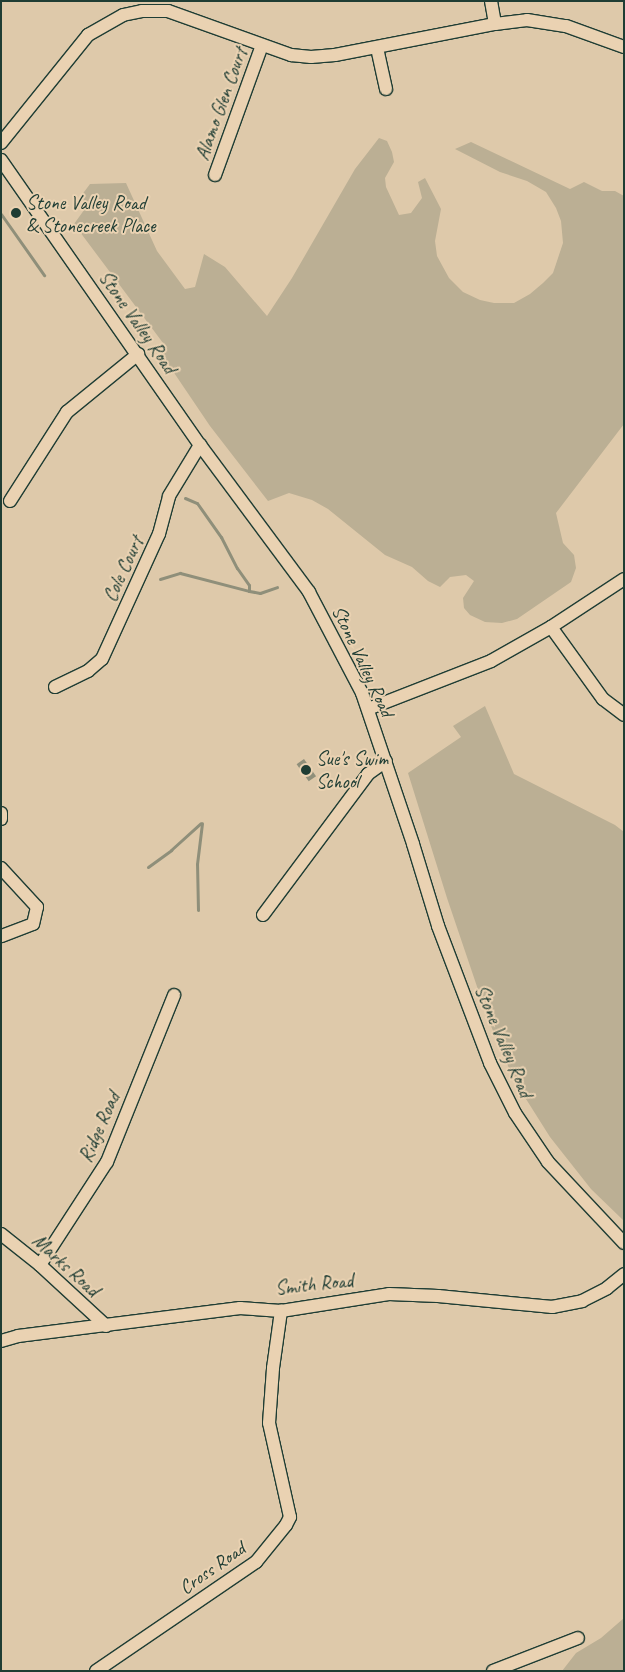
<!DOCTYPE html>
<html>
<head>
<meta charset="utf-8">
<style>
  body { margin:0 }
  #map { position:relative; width:625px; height:1672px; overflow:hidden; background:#dec9aa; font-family:Caveat,sans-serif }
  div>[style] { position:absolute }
  .green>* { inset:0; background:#bbaf94 }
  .water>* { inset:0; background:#8f8f7a; transform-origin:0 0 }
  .stream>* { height:3px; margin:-1.5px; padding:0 1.5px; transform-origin:1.5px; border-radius:1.5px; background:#8f8f7a }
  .roads { filter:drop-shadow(1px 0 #1f3d34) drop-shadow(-1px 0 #1f3d34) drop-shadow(0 1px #1f3d34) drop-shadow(0 -1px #1f3d34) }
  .minor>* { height:12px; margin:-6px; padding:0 6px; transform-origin:6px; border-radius:6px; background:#ead2b2 }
  .dots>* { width:14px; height:14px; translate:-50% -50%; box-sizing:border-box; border:2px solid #ead2b2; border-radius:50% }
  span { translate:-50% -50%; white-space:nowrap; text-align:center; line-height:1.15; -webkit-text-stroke:4px #ead2b2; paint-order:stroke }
  .street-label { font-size:20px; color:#1f3d34 }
  .poi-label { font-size:20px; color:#1f3d34 }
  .left { translate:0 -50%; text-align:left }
  .frame { position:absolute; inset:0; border:2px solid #1f3d34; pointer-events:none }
</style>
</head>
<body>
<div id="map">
  <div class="green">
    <div style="clip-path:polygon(379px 138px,387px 141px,392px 152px,394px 162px,385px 178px,386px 187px,399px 215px,411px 213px,422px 198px,418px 182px,425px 178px,441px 209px,435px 241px,437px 256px,449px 278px,463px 292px,480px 300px,494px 303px,514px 303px,530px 294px,543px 283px,553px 273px,563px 243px,561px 221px,556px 208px,546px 192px,527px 181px,500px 172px,455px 149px,471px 142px,570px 189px,584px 182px,602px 191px,615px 191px,624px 196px,624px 424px,556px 513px,563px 543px,574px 555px,576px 568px,571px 582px,517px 619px,502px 623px,485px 622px,470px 615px,464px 608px,463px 598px,474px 581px,466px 575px,450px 577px,440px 587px,428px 581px,412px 567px,385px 555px,328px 509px,312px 500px,289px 493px,268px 501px,210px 426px,160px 352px,166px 347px,74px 224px,87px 206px,81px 196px,90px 184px,126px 183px,157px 251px,185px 289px,195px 287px,204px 254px,225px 267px,267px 316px,292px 278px,355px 169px)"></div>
    <div style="clip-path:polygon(485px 706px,514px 774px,615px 825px,624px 832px,624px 1221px,591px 1189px,550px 1137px,514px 1080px,488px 1019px,447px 898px,408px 773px,461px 737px,453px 726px)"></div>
    <div style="clip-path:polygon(624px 1618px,624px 1671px,562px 1671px,576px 1653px,601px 1638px)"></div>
  </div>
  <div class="water">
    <div style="left:304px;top:759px;width:21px;height:9px;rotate:55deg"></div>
  </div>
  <div class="stream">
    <div style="left:1px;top:214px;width:75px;rotate:54.8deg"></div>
    <div style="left:185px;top:498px;width:13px;rotate:23deg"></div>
    <div style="left:197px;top:503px;width:42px;rotate:54.8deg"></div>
    <div style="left:221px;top:537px;width:35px;rotate:63deg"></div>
    <div style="left:237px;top:568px;width:21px;rotate:55deg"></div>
    <div style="left:249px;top:585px;width:6px;rotate:90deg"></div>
    <div style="left:249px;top:591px;width:11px;rotate:10deg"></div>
    <div style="left:260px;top:593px;width:18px;rotate:-19deg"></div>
    <div style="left:160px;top:579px;width:21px;rotate:-17deg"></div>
    <div style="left:180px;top:573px;width:71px;rotate:14.6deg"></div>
    <div style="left:148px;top:867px;width:29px;rotate:-36deg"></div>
    <div style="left:171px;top:850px;width:40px;rotate:-42deg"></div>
    <div style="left:198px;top:910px;width:46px;rotate:-91.2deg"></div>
    <div style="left:197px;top:864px;width:41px;rotate:-83deg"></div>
  </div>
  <div class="roads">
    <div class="minor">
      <div style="left:491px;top:1px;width:23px;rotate:80deg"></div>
      <div style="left:377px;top:48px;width:42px;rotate:77.6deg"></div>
      <div style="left:1px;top:143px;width:139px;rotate:-51.1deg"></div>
      <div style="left:88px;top:35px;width:40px;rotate:-29.7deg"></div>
      <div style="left:123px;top:15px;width:19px;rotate:-12deg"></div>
      <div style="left:142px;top:11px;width:26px"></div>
      <div style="left:168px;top:11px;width:131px;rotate:19.7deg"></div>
      <div style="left:291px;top:55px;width:20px;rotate:6deg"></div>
      <div style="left:311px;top:57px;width:24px;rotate:-5deg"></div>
      <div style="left:335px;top:55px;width:163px;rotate:-11deg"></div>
      <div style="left:495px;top:24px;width:32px;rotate:-7deg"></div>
      <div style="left:527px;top:20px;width:39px;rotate:9deg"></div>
      <div style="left:566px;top:26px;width:62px;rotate:19.9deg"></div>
      <div style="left:1px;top:160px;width:348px;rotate:55.1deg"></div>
      <div style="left:200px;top:445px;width:183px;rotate:53.4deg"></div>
      <div style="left:309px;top:592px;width:114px;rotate:62.3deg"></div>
      <div style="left:362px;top:693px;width:159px;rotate:71.3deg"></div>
      <div style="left:413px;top:844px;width:86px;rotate:73deg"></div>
      <div style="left:438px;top:926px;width:147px;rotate:69.2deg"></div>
      <div style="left:490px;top:1063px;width:56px;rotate:63.4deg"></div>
      <div style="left:515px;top:1113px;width:59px;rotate:56deg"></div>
      <div style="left:548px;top:1162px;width:111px;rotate:46.8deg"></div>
      <div style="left:215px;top:175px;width:138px;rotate:-70.1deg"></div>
      <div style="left:10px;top:501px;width:106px;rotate:-57.4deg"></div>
      <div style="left:67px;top:412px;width:92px;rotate:-39.2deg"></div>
      <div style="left:551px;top:627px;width:89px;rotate:54.2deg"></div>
      <div style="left:603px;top:699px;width:26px;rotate:37deg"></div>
      <div style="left:55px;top:687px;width:37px;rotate:-26deg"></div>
      <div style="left:88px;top:671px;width:18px;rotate:-41deg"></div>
      <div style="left:102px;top:659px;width:137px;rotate:-65.5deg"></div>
      <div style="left:159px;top:534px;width:39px;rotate:-75deg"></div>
      <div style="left:169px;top:496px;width:60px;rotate:-58.7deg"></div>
      <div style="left:368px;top:709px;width:132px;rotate:-21.3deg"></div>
      <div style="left:491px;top:661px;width:69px;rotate:-29.5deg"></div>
      <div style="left:551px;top:627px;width:87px;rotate:-33.3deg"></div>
      <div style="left:1px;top:813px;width:6px;rotate:90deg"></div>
      <div style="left:1px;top:868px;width:53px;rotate:47.3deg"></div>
      <div style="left:37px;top:907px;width:17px;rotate:103deg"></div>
      <div style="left:33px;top:924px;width:34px;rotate:159deg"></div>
      <div style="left:263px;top:915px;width:176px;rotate:-53.3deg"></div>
      <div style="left:368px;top:774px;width:22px;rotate:-36deg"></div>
      <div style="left:1px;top:1234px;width:50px;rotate:38.5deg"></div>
      <div style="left:40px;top:1265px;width:90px;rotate:42.7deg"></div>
      <div style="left:40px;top:1265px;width:123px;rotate:-57deg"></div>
      <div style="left:107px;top:1162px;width:180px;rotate:-68.1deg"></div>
      <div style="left:1px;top:1341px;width:18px;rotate:-16deg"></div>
      <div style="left:18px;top:1336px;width:224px;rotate:-7.2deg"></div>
      <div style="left:240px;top:1308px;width:41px;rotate:4.2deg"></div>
      <div style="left:281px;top:1311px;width:109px;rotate:-8.9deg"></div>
      <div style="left:389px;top:1294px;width:49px;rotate:2.3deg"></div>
      <div style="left:438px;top:1296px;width:115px;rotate:5.5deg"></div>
      <div style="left:552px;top:1307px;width:31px;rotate:-11deg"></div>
      <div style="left:582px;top:1301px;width:28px;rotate:-27deg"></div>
      <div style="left:607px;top:1288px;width:22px;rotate:-39deg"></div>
      <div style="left:96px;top:1671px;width:194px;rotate:-34.3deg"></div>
      <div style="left:256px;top:1562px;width:48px;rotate:-51deg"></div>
      <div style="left:286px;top:1525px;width:9px;rotate:-63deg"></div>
      <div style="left:290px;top:1517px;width:96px;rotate:-102.6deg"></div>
      <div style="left:269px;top:1423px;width:55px;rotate:-85.8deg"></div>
      <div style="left:273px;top:1368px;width:58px;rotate:-82deg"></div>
      <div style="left:493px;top:1671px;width:91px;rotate:-21.2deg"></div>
    </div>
  </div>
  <div class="dots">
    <div style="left:16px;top:213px;background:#1f3d34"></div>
    <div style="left:306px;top:770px;background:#1f3d34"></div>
  </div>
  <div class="street-label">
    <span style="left:221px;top:104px;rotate:-70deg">Alamo Glen Court</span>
    <span style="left:138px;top:322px;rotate:55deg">Stone Valley Road</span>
    <span style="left:123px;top:569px;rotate:-65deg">Cole Court</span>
    <span style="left:363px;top:661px;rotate:65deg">Stone Valley Road</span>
    <span style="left:504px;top:1041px;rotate:67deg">Stone Valley Road</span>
    <span style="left:99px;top:1127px;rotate:-66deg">Ridge Road</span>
    <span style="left:66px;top:1265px;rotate:42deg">Marks Road</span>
    <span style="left:314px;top:1284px;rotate:-6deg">Smith Road</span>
    <span style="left:212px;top:1568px;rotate:-35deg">Cross Road</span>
  </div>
  <div class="poi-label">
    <span class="left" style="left:26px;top:214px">Stone Valley Road<br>&amp; Stonecreek Place</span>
    <span class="left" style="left:316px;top:770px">Sue's Swim<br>School</span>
  </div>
  <div class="frame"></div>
</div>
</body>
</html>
